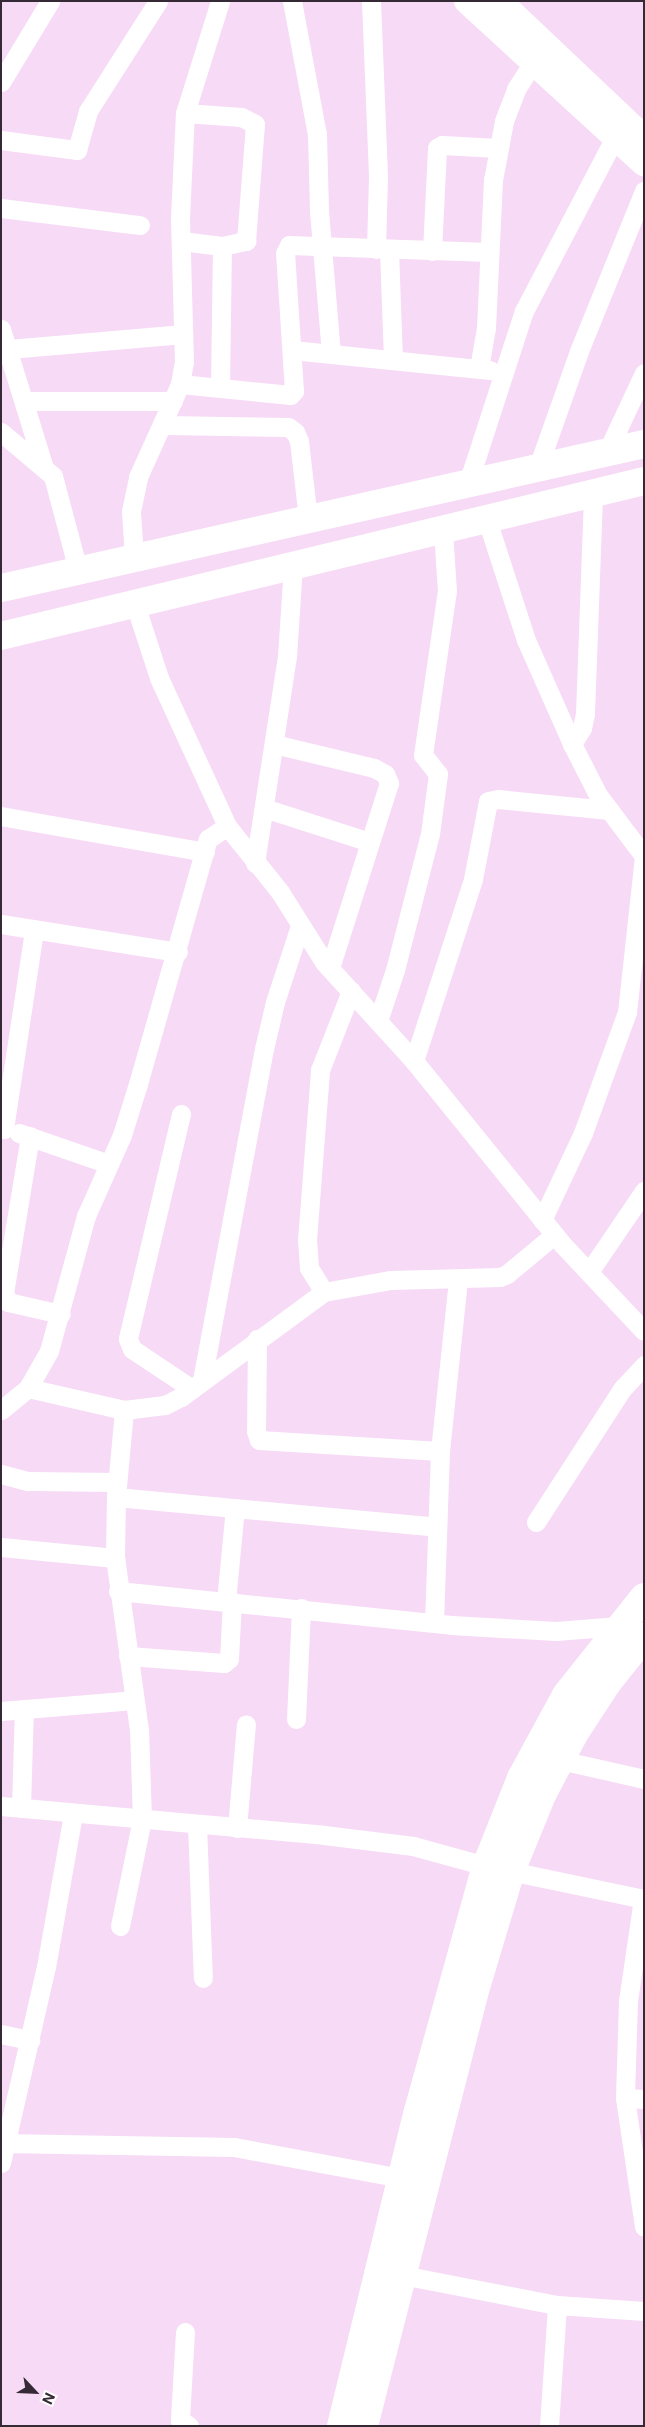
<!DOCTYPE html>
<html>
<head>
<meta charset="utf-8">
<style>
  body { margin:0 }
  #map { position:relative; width:645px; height:2427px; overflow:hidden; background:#f7daf6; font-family:Inter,sans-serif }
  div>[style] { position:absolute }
  .minor>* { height:19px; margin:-9.5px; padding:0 9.5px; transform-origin:9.5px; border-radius:9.5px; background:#fff }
  .secondary>* { height:26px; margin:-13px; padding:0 13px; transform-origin:13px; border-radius:13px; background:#fff }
  .primary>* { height:28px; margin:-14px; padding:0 14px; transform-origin:14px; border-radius:14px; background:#fff }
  span { translate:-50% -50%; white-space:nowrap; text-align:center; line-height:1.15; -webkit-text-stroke:4.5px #fff; paint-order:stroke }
  .frame { position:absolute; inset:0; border:2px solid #342934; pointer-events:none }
  .north { position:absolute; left:10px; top:2367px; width:50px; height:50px; -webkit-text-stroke:4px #fff; paint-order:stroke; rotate:115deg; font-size:14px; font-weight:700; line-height:20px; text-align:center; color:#342934 }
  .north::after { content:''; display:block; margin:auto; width:18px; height:22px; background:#342934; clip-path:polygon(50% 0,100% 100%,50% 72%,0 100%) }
</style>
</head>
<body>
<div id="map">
  <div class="minor">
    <div style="left:292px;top:1px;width:135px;rotate:79.4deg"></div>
    <div style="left:317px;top:134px;width:77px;rotate:88.5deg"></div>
    <div style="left:319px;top:211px;width:143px;rotate:85.2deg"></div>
    <div style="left:371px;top:1px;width:176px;rotate:87.7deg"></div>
    <div style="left:378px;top:177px;width:72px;rotate:91.6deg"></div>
    <div style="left:1px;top:82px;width:95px;rotate:-58.8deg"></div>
    <div style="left:1px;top:140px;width:77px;rotate:7.5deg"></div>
    <div style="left:77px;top:150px;width:41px;rotate:-74.2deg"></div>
    <div style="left:88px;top:111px;width:130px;rotate:-57.5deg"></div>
    <div style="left:1px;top:208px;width:140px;rotate:7deg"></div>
    <div style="left:181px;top:241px;width:41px;rotate:7deg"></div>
    <div style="left:222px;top:246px;width:25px;rotate:-12deg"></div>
    <div style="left:246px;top:241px;width:117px;rotate:-85.6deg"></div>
    <div style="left:255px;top:124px;width:16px;rotate:-153deg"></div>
    <div style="left:241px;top:117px;width:56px;rotate:-175.9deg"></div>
    <div style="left:389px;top:250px;width:109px;rotate:87.9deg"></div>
    <div style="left:432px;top:251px;width:103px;rotate:-87.2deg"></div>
    <div style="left:437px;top:148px;width:6px;rotate:-31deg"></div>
    <div style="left:442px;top:145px;width:56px;rotate:3.1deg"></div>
    <div style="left:1px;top:329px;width:145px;rotate:72.8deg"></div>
    <div style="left:9px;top:349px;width:175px;rotate:-4.9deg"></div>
    <div style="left:292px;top:350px;width:199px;rotate:5.8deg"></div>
    <div style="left:479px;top:368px;width:41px;rotate:-80.1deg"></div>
    <div style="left:486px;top:328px;width:148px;rotate:-87.3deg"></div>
    <div style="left:493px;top:180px;width:60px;rotate:-79.4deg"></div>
    <div style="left:504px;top:121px;width:34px;rotate:-69deg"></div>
    <div style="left:516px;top:89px;width:31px;rotate:-57deg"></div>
    <div style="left:180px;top:384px;width:111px;rotate:5.7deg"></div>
    <div style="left:290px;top:395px;width:6px;rotate:-45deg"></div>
    <div style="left:294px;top:391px;width:138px;rotate:-93.7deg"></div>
    <div style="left:285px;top:253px;width:9px;rotate:-63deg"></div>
    <div style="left:289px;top:245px;width:200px;rotate:2deg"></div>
    <div style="left:220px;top:388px;width:142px;rotate:-89.2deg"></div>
    <div style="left:24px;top:401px;width:149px"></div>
    <div style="left:164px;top:425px;width:124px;rotate:0.9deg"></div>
    <div style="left:288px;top:427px;width:9px;rotate:36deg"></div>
    <div style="left:295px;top:432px;width:10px;rotate:66deg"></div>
    <div style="left:299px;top:441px;width:79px;rotate:83.4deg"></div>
    <div style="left:1px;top:432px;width:68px;rotate:40.2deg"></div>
    <div style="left:53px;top:476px;width:97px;rotate:75.1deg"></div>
    <div style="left:607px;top:452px;width:87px;rotate:-64.9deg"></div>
    <div style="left:538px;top:467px;width:123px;rotate:-70.5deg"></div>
    <div style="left:579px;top:351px;width:173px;rotate:-67.9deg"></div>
    <div style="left:468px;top:483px;width:181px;rotate:-72deg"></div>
    <div style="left:524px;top:311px;width:196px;rotate:-62.4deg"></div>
    <div style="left:487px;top:520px;width:126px;rotate:72deg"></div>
    <div style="left:526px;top:640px;width:114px;rotate:66.1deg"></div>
    <div style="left:572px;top:744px;width:57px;rotate:63deg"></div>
    <div style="left:598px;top:795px;width:76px;rotate:53deg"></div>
    <div style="left:644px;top:856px;width:157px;rotate:96.2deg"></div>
    <div style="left:627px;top:1012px;width:129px;rotate:110deg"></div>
    <div style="left:583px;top:1133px;width:96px;rotate:115.2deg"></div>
    <div style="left:134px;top:558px;width:47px;rotate:-93.7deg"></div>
    <div style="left:131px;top:511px;width:35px;rotate:-78deg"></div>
    <div style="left:138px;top:477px;width:102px;rotate:-65.7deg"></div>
    <div style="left:180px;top:384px;width:22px;rotate:-80deg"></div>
    <div style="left:184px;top:362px;width:144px;rotate:-91.6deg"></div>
    <div style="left:180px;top:218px;width:105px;rotate:-87.3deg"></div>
    <div style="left:185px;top:113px;width:117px;rotate:-72.6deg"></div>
    <div style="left:135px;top:604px;width:78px;rotate:72deg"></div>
    <div style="left:159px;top:678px;width:163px;rotate:65.3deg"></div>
    <div style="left:227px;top:826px;width:85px;rotate:51.2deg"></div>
    <div style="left:280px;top:892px;width:83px;rotate:57.8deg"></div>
    <div style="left:324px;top:962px;width:134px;rotate:47.7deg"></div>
    <div style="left:414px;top:1061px;width:237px;rotate:51deg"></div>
    <div style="left:563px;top:1245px;width:118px;rotate:46.7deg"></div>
    <div style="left:274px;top:744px;width:103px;rotate:13.5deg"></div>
    <div style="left:374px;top:768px;width:13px;rotate:29deg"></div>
    <div style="left:385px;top:774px;width:10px;rotate:66deg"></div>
    <div style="left:389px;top:783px;width:194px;rotate:107.7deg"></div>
    <div style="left:572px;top:744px;width:19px;rotate:-58deg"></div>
    <div style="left:582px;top:728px;width:14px;rotate:-78deg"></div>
    <div style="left:585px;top:714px;width:220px;rotate:-87.9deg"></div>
    <div style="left:264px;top:808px;width:111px;rotate:17.8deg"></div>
    <div style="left:1px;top:816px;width:207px;rotate:10deg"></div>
    <div style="left:255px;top:863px;width:209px;rotate:-81.2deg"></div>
    <div style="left:287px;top:656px;width:90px;rotate:-86.2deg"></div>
    <div style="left:1px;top:924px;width:179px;rotate:9deg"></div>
    <div style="left:378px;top:1021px;width:54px;rotate:-71.6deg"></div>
    <div style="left:395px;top:970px;width:140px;rotate:-75.6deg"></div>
    <div style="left:430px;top:834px;width:61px;rotate:-82.4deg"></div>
    <div style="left:438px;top:774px;width:24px;rotate:-128deg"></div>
    <div style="left:423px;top:755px;width:166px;rotate:-81.7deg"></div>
    <div style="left:447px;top:591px;width:61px;rotate:-93.8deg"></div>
    <div style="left:414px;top:1061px;width:191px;rotate:-72deg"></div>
    <div style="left:473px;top:879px;width:79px;rotate:-79.1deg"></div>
    <div style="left:488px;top:801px;width:10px;rotate:-11deg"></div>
    <div style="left:498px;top:799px;width:112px;rotate:5.7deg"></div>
    <div style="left:181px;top:1114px;width:231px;rotate:103.3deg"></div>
    <div style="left:128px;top:1339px;width:11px;rotate:68deg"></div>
    <div style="left:132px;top:1349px;width:72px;rotate:33.7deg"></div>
    <div style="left:4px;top:1129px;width:201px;rotate:-81.4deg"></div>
    <div style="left:19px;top:1133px;width:95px;rotate:19deg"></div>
    <div style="left:30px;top:1136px;width:159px;rotate:99.4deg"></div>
    <div style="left:4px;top:1293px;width:10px;rotate:66deg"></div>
    <div style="left:8px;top:1302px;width:54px;rotate:12.8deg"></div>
    <div style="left:589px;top:1272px;width:98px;rotate:-55.8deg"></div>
    <div style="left:324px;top:1292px;width:28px;rotate:-122deg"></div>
    <div style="left:309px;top:1268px;width:28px;rotate:-94deg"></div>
    <div style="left:307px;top:1240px;width:170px;rotate:-85.6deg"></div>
    <div style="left:320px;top:1070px;width:85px;rotate:-68.6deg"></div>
    <div style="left:257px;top:1339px;width:92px;rotate:90.6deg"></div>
    <div style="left:256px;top:1431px;width:9px;rotate:72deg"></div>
    <div style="left:259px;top:1440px;width:181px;rotate:3.5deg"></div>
    <div style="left:202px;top:1380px;width:337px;rotate:-79.4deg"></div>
    <div style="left:264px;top:1049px;width:48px;rotate:-76.8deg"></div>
    <div style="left:275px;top:1002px;width:80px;rotate:-71.8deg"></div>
    <div style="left:28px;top:1388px;width:98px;rotate:12.9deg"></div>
    <div style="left:124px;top:1410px;width:41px;rotate:-7deg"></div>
    <div style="left:165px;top:1405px;width:18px;rotate:-27deg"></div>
    <div style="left:181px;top:1397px;width:177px;rotate:-36.3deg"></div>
    <div style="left:324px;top:1292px;width:68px;rotate:-10.2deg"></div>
    <div style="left:391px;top:1280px;width:109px;rotate:-1.6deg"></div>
    <div style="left:500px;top:1277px;width:8px;rotate:-23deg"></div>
    <div style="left:507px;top:1274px;width:61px;rotate:-39.7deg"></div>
    <div style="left:1px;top:1410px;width:35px;rotate:-39deg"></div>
    <div style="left:28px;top:1388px;width:43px;rotate:-60.4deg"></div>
    <div style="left:49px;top:1351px;width:140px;rotate:-74.7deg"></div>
    <div style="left:86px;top:1216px;width:89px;rotate:-66deg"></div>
    <div style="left:122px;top:1135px;width:53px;rotate:-72.6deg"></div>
    <div style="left:138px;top:1084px;width:255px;rotate:-74.1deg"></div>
    <div style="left:208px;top:839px;width:23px;rotate:-34deg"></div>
    <div style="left:1px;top:1474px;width:28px;rotate:15deg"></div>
    <div style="left:28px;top:1481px;width:89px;rotate:0.6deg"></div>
    <div style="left:116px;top:1497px;width:322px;rotate:5.3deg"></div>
    <div style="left:536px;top:1522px;width:158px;rotate:-57.1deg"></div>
    <div style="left:622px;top:1389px;width:33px;rotate:-47deg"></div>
    <div style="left:1px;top:1547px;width:115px;rotate:5.5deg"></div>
    <div style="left:118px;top:1591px;width:335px;rotate:5.8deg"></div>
    <div style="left:451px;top:1625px;width:105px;rotate:3.3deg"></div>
    <div style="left:556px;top:1631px;width:63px;rotate:-4.5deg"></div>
    <div style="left:226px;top:1601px;width:93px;rotate:-84.5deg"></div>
    <div style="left:434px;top:1623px;width:172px;rotate:-88deg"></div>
    <div style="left:440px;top:1451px;width:173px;rotate:-84deg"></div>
    <div style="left:128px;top:1656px;width:96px;rotate:4.2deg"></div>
    <div style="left:224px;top:1663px;width:6px;rotate:-39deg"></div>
    <div style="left:229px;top:1659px;width:58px;rotate:-87deg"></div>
    <div style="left:1px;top:1711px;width:133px;rotate:-4.7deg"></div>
    <div style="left:296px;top:1719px;width:111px;rotate:-87.4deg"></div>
    <div style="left:560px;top:1760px;width:86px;rotate:12.7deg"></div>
    <div style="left:1px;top:1806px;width:324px;rotate:5.1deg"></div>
    <div style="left:324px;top:1835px;width:90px;rotate:7deg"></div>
    <div style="left:413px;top:1846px;width:76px;rotate:15.3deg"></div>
    <div style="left:486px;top:1866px;width:161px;rotate:11.8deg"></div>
    <div style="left:21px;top:1808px;width:99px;rotate:-88.3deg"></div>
    <div style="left:197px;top:1825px;width:153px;rotate:87.8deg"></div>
    <div style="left:237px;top:1828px;width:104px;rotate:-85.1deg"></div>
    <div style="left:643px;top:1899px;width:103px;rotate:98.4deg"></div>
    <div style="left:628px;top:2001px;width:97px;rotate:91.8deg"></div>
    <div style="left:625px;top:2098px;width:130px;rotate:81.6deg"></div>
    <div style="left:120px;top:1926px;width:109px;rotate:-78.4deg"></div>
    <div style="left:142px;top:1819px;width:89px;rotate:-91.9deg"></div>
    <div style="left:139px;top:1730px;width:174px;rotate:-97.9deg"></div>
    <div style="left:115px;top:1558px;width:61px;rotate:-89.1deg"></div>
    <div style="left:116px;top:1497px;width:87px;rotate:-84.7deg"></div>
    <div style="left:1px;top:2034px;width:30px;rotate:12deg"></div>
    <div style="left:625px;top:2098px;width:19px;rotate:3deg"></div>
    <div style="left:1px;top:2143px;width:233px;rotate:1deg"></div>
    <div style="left:234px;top:2147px;width:170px;rotate:10.5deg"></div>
    <div style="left:1px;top:2163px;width:201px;rotate:-77.1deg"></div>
    <div style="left:46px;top:1967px;width:155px;rotate:-80deg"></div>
    <div style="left:402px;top:2275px;width:158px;rotate:11deg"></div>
    <div style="left:557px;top:2305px;width:87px;rotate:3.9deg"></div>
    <div style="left:185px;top:2332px;width:88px;rotate:93.3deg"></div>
    <div style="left:180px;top:2420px;width:11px;rotate:34deg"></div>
    <div style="left:549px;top:2426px;width:121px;rotate:-86.2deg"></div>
  </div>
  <div class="secondary">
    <div style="left:467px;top:1px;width:240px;rotate:42.5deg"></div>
    <div style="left:499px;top:1px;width:199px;rotate:43.4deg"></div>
  </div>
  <div class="primary">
    <div style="left:1px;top:588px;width:659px;rotate:-12.62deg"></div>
    <div style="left:1px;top:636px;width:661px;rotate:-13.55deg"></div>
    <div style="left:341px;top:2426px;width:324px;rotate:-76.3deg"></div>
    <div style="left:418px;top:2111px;width:254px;rotate:-74.5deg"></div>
    <div style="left:486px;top:1866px;width:95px;rotate:-68.3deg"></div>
    <div style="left:521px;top:1778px;width:94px;rotate:-61.5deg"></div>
    <div style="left:566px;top:1695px;width:125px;rotate:-51.5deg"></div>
    <div style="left:364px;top:2426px;width:446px;rotate:-75.7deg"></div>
    <div style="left:474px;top:1994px;width:128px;rotate:-73.3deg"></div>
    <div style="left:511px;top:1871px;width:82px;rotate:-67.8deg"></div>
    <div style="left:542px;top:1795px;width:69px;rotate:-62.3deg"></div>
    <div style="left:574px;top:1734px;width:62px;rotate:-56.8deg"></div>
    <div style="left:608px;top:1682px;width:58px;rotate:-51.3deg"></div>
  </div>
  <div class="frame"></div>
  <div class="north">N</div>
</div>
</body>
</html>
